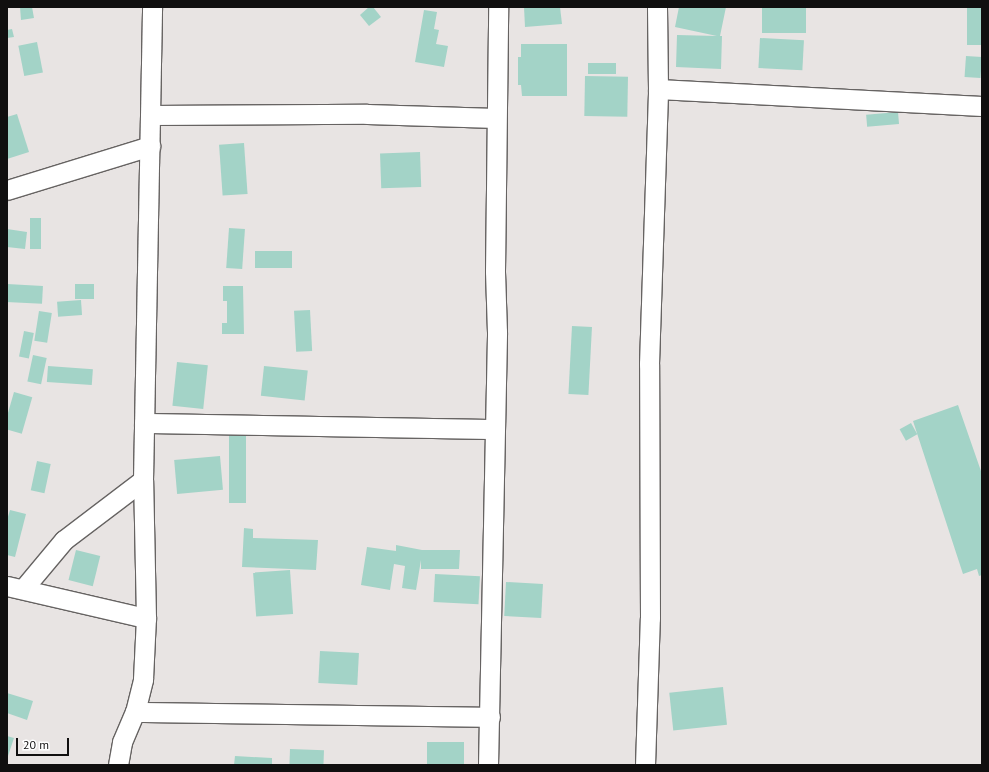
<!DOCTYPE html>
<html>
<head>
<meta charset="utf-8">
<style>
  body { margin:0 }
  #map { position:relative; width:989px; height:772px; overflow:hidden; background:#e8e4e3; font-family:"PT Sans",sans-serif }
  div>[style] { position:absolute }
  .building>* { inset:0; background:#a3d3c7; transform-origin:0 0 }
  .roads { filter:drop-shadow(1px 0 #666362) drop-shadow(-1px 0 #666362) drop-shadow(0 1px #666362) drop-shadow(0 -1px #666362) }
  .minor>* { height:19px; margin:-9.5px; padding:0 9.5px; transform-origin:9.5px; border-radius:9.5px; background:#fff }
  span { translate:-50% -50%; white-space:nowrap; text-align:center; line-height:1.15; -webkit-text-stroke:3px #fff; paint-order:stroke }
  .frame { position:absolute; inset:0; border:8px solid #100f0f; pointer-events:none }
  .scale { position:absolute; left:16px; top:738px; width:53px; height:18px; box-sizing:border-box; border:2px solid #100f0f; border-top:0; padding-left:5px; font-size:12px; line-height:14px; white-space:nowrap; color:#100f0f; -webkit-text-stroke:3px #fff; paint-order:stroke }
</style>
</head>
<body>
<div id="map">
  <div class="building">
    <div style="clip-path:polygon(20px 7px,32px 7px,34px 18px,21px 20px)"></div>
    <div style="clip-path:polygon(369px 7px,373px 7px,381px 17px,369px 26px,360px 15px)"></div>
    <div style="clip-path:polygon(524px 7px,560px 7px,562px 24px,525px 27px)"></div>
    <div style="clip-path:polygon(679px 7px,726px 7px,720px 36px,722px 36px,721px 69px,676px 67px,677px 35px,717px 36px,675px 27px)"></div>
    <div style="left:762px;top:7px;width:44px;height:26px"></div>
    <div style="left:982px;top:7px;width:38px;height:15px;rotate:90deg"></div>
    <div style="clip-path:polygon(424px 10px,437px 12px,434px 29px,439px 30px,436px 44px,448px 46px,444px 67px,415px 62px)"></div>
    <div style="clip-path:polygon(12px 29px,14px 37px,7px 38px,7px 30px)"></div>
    <div style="left:760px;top:38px;width:44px;height:30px;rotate:3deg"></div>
    <div style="left:37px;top:42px;width:31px;height:19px;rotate:79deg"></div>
    <div style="clip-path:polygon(521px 44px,567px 44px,567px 96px,522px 96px,521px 85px,518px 85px,518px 57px,521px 57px)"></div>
    <div style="left:966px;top:56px;width:16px;height:21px;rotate:4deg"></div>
    <div style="left:588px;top:63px;width:28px;height:11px"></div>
    <div style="left:585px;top:76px;width:43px;height:40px;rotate:1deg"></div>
    <div style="left:898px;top:112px;width:12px;height:32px;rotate:85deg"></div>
    <div style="clip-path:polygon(17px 114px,29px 152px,7px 159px,7px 117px)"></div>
    <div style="left:244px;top:143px;width:51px;height:25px;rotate:86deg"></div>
    <div style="left:420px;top:152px;width:35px;height:40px;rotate:88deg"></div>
    <div style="left:30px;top:218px;width:11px;height:31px"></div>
    <div style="left:229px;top:228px;width:16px;height:40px;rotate:4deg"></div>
    <div style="clip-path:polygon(7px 229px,27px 232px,25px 249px,7px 247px)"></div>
    <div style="left:292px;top:251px;width:17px;height:37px;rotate:90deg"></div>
    <div style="left:7px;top:284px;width:36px;height:18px;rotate:3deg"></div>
    <div style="left:75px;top:284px;width:19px;height:15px"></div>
    <div style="clip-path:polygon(223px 286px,243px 286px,244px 334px,222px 334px,222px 323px,227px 323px,227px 301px,223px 301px)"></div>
    <div style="left:81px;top:300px;width:15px;height:24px;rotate:86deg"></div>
    <div style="left:310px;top:310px;width:41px;height:16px;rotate:87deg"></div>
    <div style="left:39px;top:311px;width:13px;height:30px;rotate:9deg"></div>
    <div style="left:572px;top:326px;width:20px;height:68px;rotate:3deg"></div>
    <div style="left:24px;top:331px;width:10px;height:26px;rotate:11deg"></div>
    <div style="left:33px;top:355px;width:14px;height:27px;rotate:12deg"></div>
    <div style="left:177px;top:362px;width:31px;height:44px;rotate:6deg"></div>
    <div style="left:48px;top:366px;width:45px;height:16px;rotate:4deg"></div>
    <div style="left:264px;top:366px;width:44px;height:30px;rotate:6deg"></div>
    <div style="left:14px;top:392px;width:19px;height:38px;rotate:16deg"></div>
    <div style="clip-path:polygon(958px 405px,982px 474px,982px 575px,979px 576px,977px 569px,963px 574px,913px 421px)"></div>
    <div style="left:911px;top:423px;width:13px;height:13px;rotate:61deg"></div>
    <div style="left:229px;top:429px;width:17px;height:74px"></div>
    <div style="left:220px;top:456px;width:34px;height:46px;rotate:85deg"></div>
    <div style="left:37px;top:461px;width:14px;height:30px;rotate:12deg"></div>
    <div style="clip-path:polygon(10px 510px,26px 514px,15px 557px,7px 555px,7px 520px)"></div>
    <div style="clip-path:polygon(244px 528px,253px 529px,253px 538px,318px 540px,316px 570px,242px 567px)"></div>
    <div style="clip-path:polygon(396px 545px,422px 550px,460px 550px,459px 569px,421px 569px,421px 560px,416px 590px,402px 588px,405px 566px,394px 564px,390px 590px,361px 585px,367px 547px,396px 551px)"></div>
    <div style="left:76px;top:550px;width:25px;height:31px;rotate:14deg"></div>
    <div style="left:290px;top:570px;width:44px;height:37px;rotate:86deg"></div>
    <div style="left:435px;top:574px;width:45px;height:28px;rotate:3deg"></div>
    <div style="left:506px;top:582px;width:37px;height:34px;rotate:3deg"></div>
    <div style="left:320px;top:651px;width:39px;height:32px;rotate:3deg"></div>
    <div style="left:723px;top:687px;width:38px;height:54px;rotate:84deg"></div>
    <div style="clip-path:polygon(7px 693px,33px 701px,27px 720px,7px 713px)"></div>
    <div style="clip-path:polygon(7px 736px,14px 738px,7px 759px)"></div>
    <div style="left:427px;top:742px;width:37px;height:23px"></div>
    <div style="left:290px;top:749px;width:34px;height:16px;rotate:2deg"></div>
    <div style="clip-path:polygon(235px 756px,272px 758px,272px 765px,234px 765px)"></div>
  </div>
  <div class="roads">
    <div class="minor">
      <div style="left:658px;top:89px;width:324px;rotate:3deg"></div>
      <div style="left:151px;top:115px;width:216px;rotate:-0.3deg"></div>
      <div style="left:367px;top:114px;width:129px;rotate:1.8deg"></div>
      <div style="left:7px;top:190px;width:150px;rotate:-17.1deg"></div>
      <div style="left:144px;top:423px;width:350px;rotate:1deg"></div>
      <div style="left:7px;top:586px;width:143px;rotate:13deg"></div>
      <div style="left:23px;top:589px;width:64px;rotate:-50.1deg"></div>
      <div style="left:64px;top:540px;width:99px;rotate:-37.2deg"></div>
      <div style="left:135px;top:712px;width:355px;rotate:0.8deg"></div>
      <div style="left:118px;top:765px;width:23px;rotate:-80deg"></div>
      <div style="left:122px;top:742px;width:33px;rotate:-67deg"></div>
      <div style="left:135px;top:712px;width:34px;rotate:-76deg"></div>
      <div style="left:143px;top:679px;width:61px;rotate:-87.2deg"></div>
      <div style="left:146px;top:618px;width:138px;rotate:-91.2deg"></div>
      <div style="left:143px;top:480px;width:473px;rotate:-88.9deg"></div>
      <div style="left:488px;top:765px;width:433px;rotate:-88.8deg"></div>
      <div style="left:497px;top:332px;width:61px;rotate:-91.9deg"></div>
      <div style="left:495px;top:271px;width:264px;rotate:-89.3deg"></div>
      <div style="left:645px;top:765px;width:147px;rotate:-88.1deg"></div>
      <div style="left:650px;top:618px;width:254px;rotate:-90.2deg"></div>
      <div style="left:649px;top:364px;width:275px;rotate:-88.1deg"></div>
      <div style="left:658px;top:89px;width:82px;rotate:-90.7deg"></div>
    </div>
  </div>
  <div class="frame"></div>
  <div class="scale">20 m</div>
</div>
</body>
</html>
